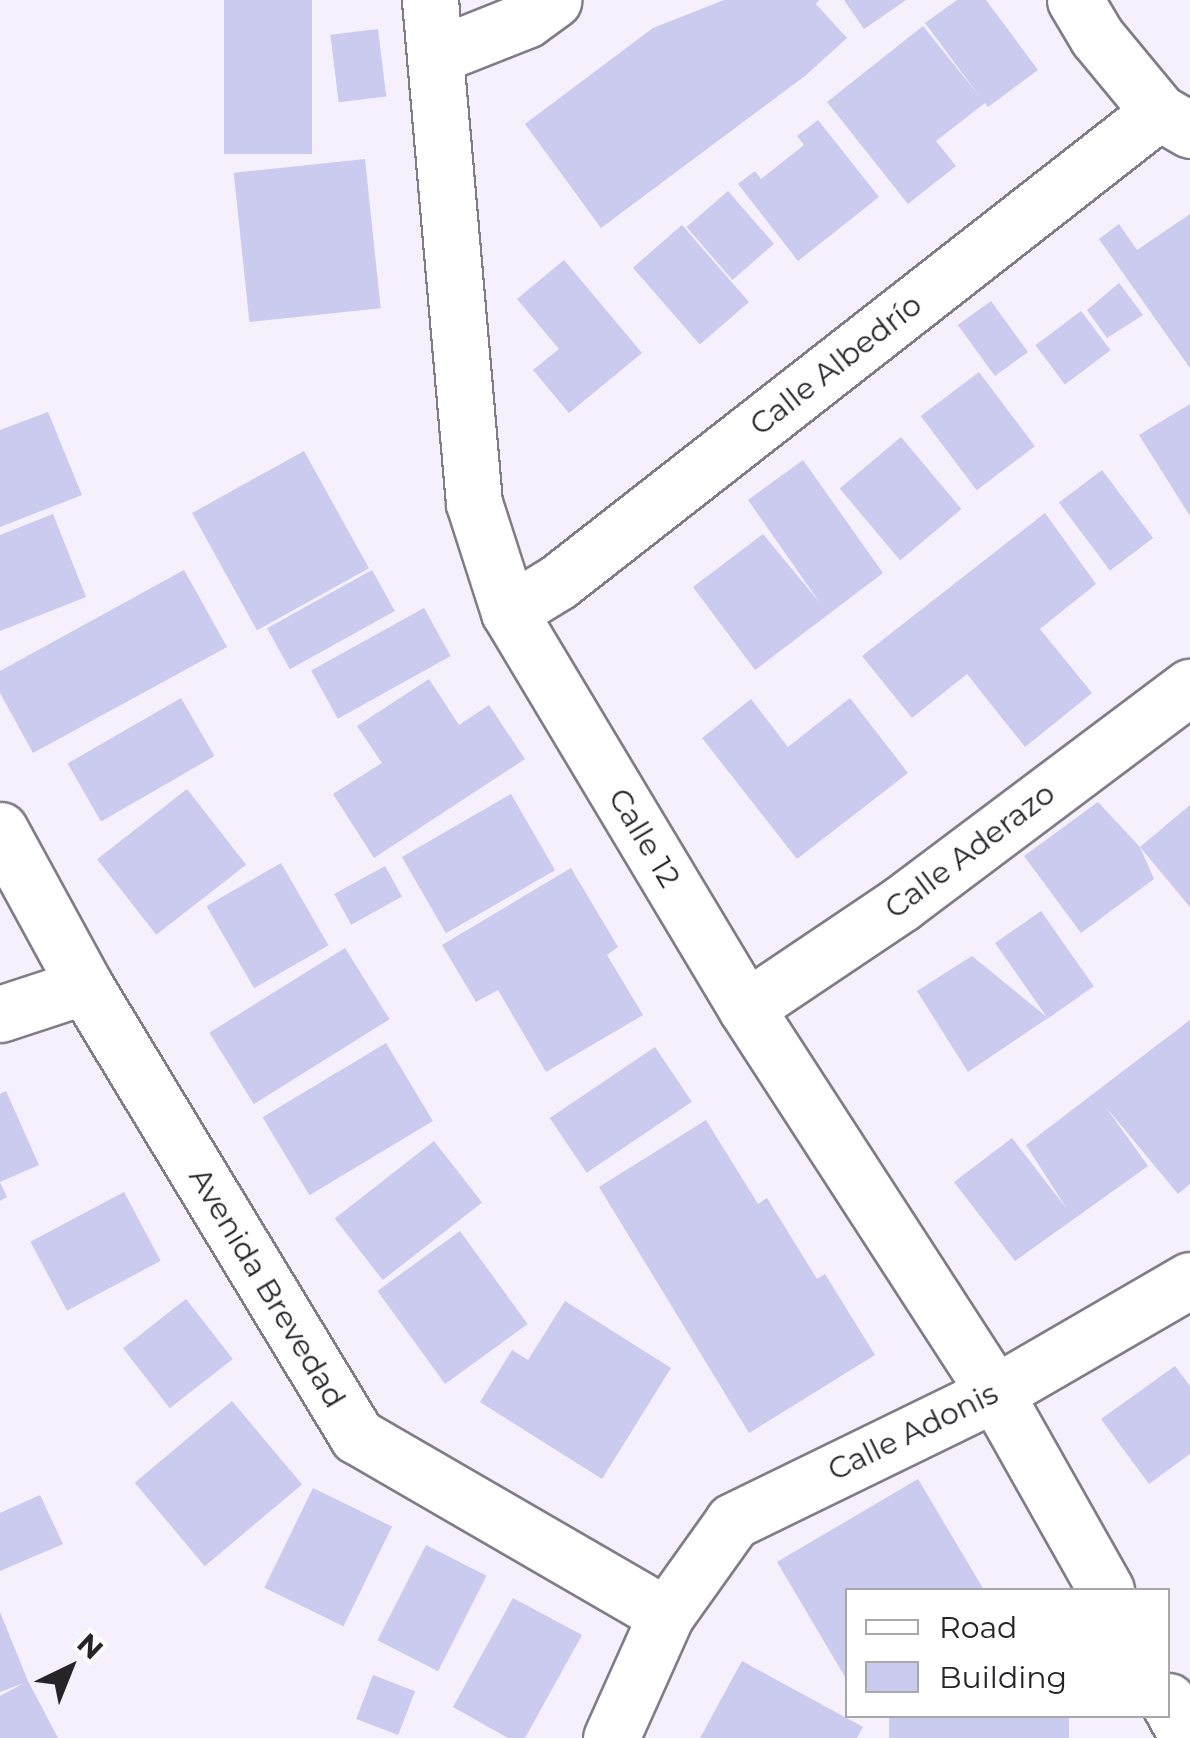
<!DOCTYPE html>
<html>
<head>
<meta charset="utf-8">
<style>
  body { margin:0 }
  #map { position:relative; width:1190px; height:1738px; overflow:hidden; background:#f5f0fc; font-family:Montserrat,sans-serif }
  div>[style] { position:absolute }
  .building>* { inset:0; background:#cbcaef; transform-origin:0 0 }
  .roads { filter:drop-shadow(2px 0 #817c87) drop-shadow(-2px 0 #817c87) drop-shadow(0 2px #817c87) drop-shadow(0 -2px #817c87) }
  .minor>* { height:55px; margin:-27.5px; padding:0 27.5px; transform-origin:27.5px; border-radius:27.5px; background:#fff }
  span { translate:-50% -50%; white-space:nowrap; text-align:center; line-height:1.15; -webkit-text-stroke:10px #fff; paint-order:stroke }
  .street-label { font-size:30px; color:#262428 }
  .legend { position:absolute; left:845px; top:1588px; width:325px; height:130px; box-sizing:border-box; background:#fff; border:2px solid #a8a7a9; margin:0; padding:12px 18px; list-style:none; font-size:30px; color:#262428 }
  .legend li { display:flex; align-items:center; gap:20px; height:50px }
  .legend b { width:50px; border:2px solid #a8a7a9 }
  .north { position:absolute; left:20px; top:1618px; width:100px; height:100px; -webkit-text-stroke:8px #fff; paint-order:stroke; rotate:43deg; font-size:28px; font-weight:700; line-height:40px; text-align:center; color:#262428 }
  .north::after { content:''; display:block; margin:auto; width:35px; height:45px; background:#262428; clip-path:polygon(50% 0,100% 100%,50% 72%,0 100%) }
</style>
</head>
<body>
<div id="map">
  <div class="building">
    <div style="left:224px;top:0;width:88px;height:154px"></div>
    <div style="clip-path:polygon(724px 0,819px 0,816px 4px,847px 38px,805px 76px,601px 228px,525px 124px,653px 28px)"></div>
    <div style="clip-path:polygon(844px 0,906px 0,864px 29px)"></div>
    <div style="clip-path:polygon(957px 0,986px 0,1038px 70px,988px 107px,985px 103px,936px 141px,956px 166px,908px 204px,827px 102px,923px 26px,980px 97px,925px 23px)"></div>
    <div style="left:378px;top:29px;width:68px;height:48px;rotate:83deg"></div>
    <div style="clip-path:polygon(818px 120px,879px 197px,798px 261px,738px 184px,755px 171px,761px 179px,804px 145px,797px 136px)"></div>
    <div style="left:365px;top:159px;width:150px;height:132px;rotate:84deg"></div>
    <div style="left:728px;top:191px;width:70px;height:55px;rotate:49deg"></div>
    <div style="clip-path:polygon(1190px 214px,1190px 368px,1099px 239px,1119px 224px,1137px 250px)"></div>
    <div style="left:682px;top:225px;width:102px;height:65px;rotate:49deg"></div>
    <div style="clip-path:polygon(564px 260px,642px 353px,569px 413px,533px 370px,559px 349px,517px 299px)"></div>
    <div style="clip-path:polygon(1119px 283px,1143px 315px,1107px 338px,1087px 310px)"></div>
    <div style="left:991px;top:301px;width:63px;height:41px;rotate:54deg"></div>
    <div style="left:1081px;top:311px;width:49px;height:57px;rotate:53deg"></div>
    <div style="left:979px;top:372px;width:93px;height:73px;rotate:53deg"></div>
    <div style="clip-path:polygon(1190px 404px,1190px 516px,1139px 435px)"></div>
    <div style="clip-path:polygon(48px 412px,82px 495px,0 527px,0 430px)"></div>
    <div style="left:901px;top:437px;width:94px;height:80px;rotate:50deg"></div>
    <div style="left:304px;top:451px;width:134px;height:128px;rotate:61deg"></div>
    <div style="clip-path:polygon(803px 460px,883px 573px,755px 670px,693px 587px,763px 534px,820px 603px,748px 500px)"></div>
    <div style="left:1102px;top:470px;width:85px;height:54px;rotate:53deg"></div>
    <div style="clip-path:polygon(1045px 513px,1096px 584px,1040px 629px,1092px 693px,1025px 747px,967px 674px,912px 718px,862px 656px)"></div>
    <div style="clip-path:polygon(53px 514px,86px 597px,0 631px,0 535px)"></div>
    <div style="clip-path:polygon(184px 570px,227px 647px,33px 753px,0 693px,0 671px)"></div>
    <div style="left:372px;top:570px;width:47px;height:120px;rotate:61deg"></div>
    <div style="left:424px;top:608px;width:55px;height:129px;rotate:61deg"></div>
    <div style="clip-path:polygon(429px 679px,459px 725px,489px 705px,525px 759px,374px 858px,333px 794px,382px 763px,357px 726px)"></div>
    <div style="left:181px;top:698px;width:67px;height:131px;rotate:60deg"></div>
    <div style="clip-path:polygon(850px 698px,908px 773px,797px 859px,702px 738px,751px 699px,788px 747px)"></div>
    <div style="left:187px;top:789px;width:96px;height:114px;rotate:52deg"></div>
    <div style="left:511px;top:794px;width:88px;height:126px;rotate:60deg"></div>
    <div style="clip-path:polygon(1098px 802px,1140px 847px,1154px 879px,1081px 933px,1024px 856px)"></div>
    <div style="clip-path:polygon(1190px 805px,1190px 907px,1140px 847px)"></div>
    <div style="left:281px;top:863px;width:95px;height:86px;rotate:60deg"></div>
    <div style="left:385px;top:866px;width:35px;height:58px;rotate:61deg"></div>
    <div style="clip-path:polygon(571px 868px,618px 947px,607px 955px,643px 1015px,546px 1072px,498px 990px,476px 1002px,442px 945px)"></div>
    <div style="left:1041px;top:911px;width:92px;height:56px;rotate:55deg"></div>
    <div style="left:345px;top:948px;width:84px;height:160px;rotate:58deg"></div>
    <div style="clip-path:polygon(972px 956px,1048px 1018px,968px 1072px,917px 991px)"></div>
    <div style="clip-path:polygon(1190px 1020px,1190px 1184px,1178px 1194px,1105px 1106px,1148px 1166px,1015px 1261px,954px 1182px,1012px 1138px,1067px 1209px,1026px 1145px)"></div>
    <div style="left:386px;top:1043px;width:91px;height:144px;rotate:59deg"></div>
    <div style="left:655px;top:1047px;width:66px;height:127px;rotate:56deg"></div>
    <div style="clip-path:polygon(6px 1091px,39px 1165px,0 1182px,7px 1197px,0 1201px,0 1094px)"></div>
    <div style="clip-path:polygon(706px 1120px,758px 1204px,767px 1198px,817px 1279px,825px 1274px,875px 1355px,749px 1433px,599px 1187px)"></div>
    <div style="left:434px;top:1141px;width:78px;height:126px;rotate:52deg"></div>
    <div style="left:124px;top:1192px;width:78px;height:106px;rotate:62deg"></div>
    <div style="left:460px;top:1231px;width:115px;height:102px;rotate:54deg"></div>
    <div style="left:186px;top:1299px;width:76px;height:80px;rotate:52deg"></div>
    <div style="clip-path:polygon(565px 1301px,671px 1368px,602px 1479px,480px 1402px,512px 1350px,528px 1360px)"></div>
    <div style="clip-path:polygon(1175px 1366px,1190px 1386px,1190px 1454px,1149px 1484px,1101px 1419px)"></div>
    <div style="left:232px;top:1401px;width:109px;height:127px;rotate:50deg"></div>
    <div style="clip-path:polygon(918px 1479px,984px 1590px,848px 1590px,848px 1682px,777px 1562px)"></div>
    <div style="left:313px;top:1488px;width:88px;height:111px;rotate:26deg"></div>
    <div style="clip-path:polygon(40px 1495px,63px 1544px,0 1571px,0 1513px)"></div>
    <div style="left:426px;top:1545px;width:68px;height:107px;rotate:27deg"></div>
    <div style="clip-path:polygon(513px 1598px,582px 1635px,525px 1738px,508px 1738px,453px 1707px)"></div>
    <div style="clip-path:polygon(0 1612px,28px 1681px,58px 1738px,0 1738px,0 1696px,24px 1683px,0 1692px)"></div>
    <div style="clip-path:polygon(742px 1661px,863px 1727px,857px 1738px,700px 1738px)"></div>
    <div style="left:373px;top:1675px;width:45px;height:47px;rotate:21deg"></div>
    <div style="left:889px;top:1716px;width:180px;height:26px"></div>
  </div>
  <div class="roads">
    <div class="minor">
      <div style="left:430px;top:0;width:505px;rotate:85deg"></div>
      <div style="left:474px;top:503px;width:114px;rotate:72.2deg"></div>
      <div style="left:509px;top:612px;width:462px;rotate:59.1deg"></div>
      <div style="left:746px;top:1008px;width:459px;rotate:57.1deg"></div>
      <div style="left:995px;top:1393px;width:226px;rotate:60.6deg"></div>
      <div style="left:1075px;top:0;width:43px;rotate:59.3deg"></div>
      <div style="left:1097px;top:37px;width:97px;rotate:50.4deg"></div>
      <div style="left:1159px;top:112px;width:36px;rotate:30deg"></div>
      <div style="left:435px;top:56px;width:98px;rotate:-21.6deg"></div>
      <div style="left:526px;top:20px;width:34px;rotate:-36deg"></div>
      <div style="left:509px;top:612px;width:57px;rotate:-31.5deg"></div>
      <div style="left:558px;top:582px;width:763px;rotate:-38.03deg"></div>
      <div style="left:0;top:830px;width:178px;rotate:61.4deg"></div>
      <div style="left:85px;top:986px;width:526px;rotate:58.85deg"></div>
      <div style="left:357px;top:1436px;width:357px;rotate:30.1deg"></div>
      <div style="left:746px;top:1008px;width:188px;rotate:-33.9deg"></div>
      <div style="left:902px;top:903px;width:360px;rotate:-36.9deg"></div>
      <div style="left:0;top:1014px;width:89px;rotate:-18.2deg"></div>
      <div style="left:1168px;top:1701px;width:42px;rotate:61.6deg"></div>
      <div style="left:611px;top:1738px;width:135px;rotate:-65.9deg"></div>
      <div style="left:666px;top:1615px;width:115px;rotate:-54.5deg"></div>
      <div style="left:733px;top:1521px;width:292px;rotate:-26deg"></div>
      <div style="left:995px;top:1393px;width:225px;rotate:-30.1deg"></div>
    </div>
  </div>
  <div class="street-label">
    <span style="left:836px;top:365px;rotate:-38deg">Calle Albedrío</span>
    <span style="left:644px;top:838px;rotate:59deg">Calle 12</span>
    <span style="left:970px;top:851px;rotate:-37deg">Calle Aderazo</span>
    <span style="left:267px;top:1288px;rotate:59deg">Avenida Brevedad</span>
    <span style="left:913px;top:1432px;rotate:-26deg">Calle Adonis</span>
  </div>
  <ul class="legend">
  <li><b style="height:12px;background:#fff"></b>Road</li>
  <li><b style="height:28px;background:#cbcaef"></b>Building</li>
  </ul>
  <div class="north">N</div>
</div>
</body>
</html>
